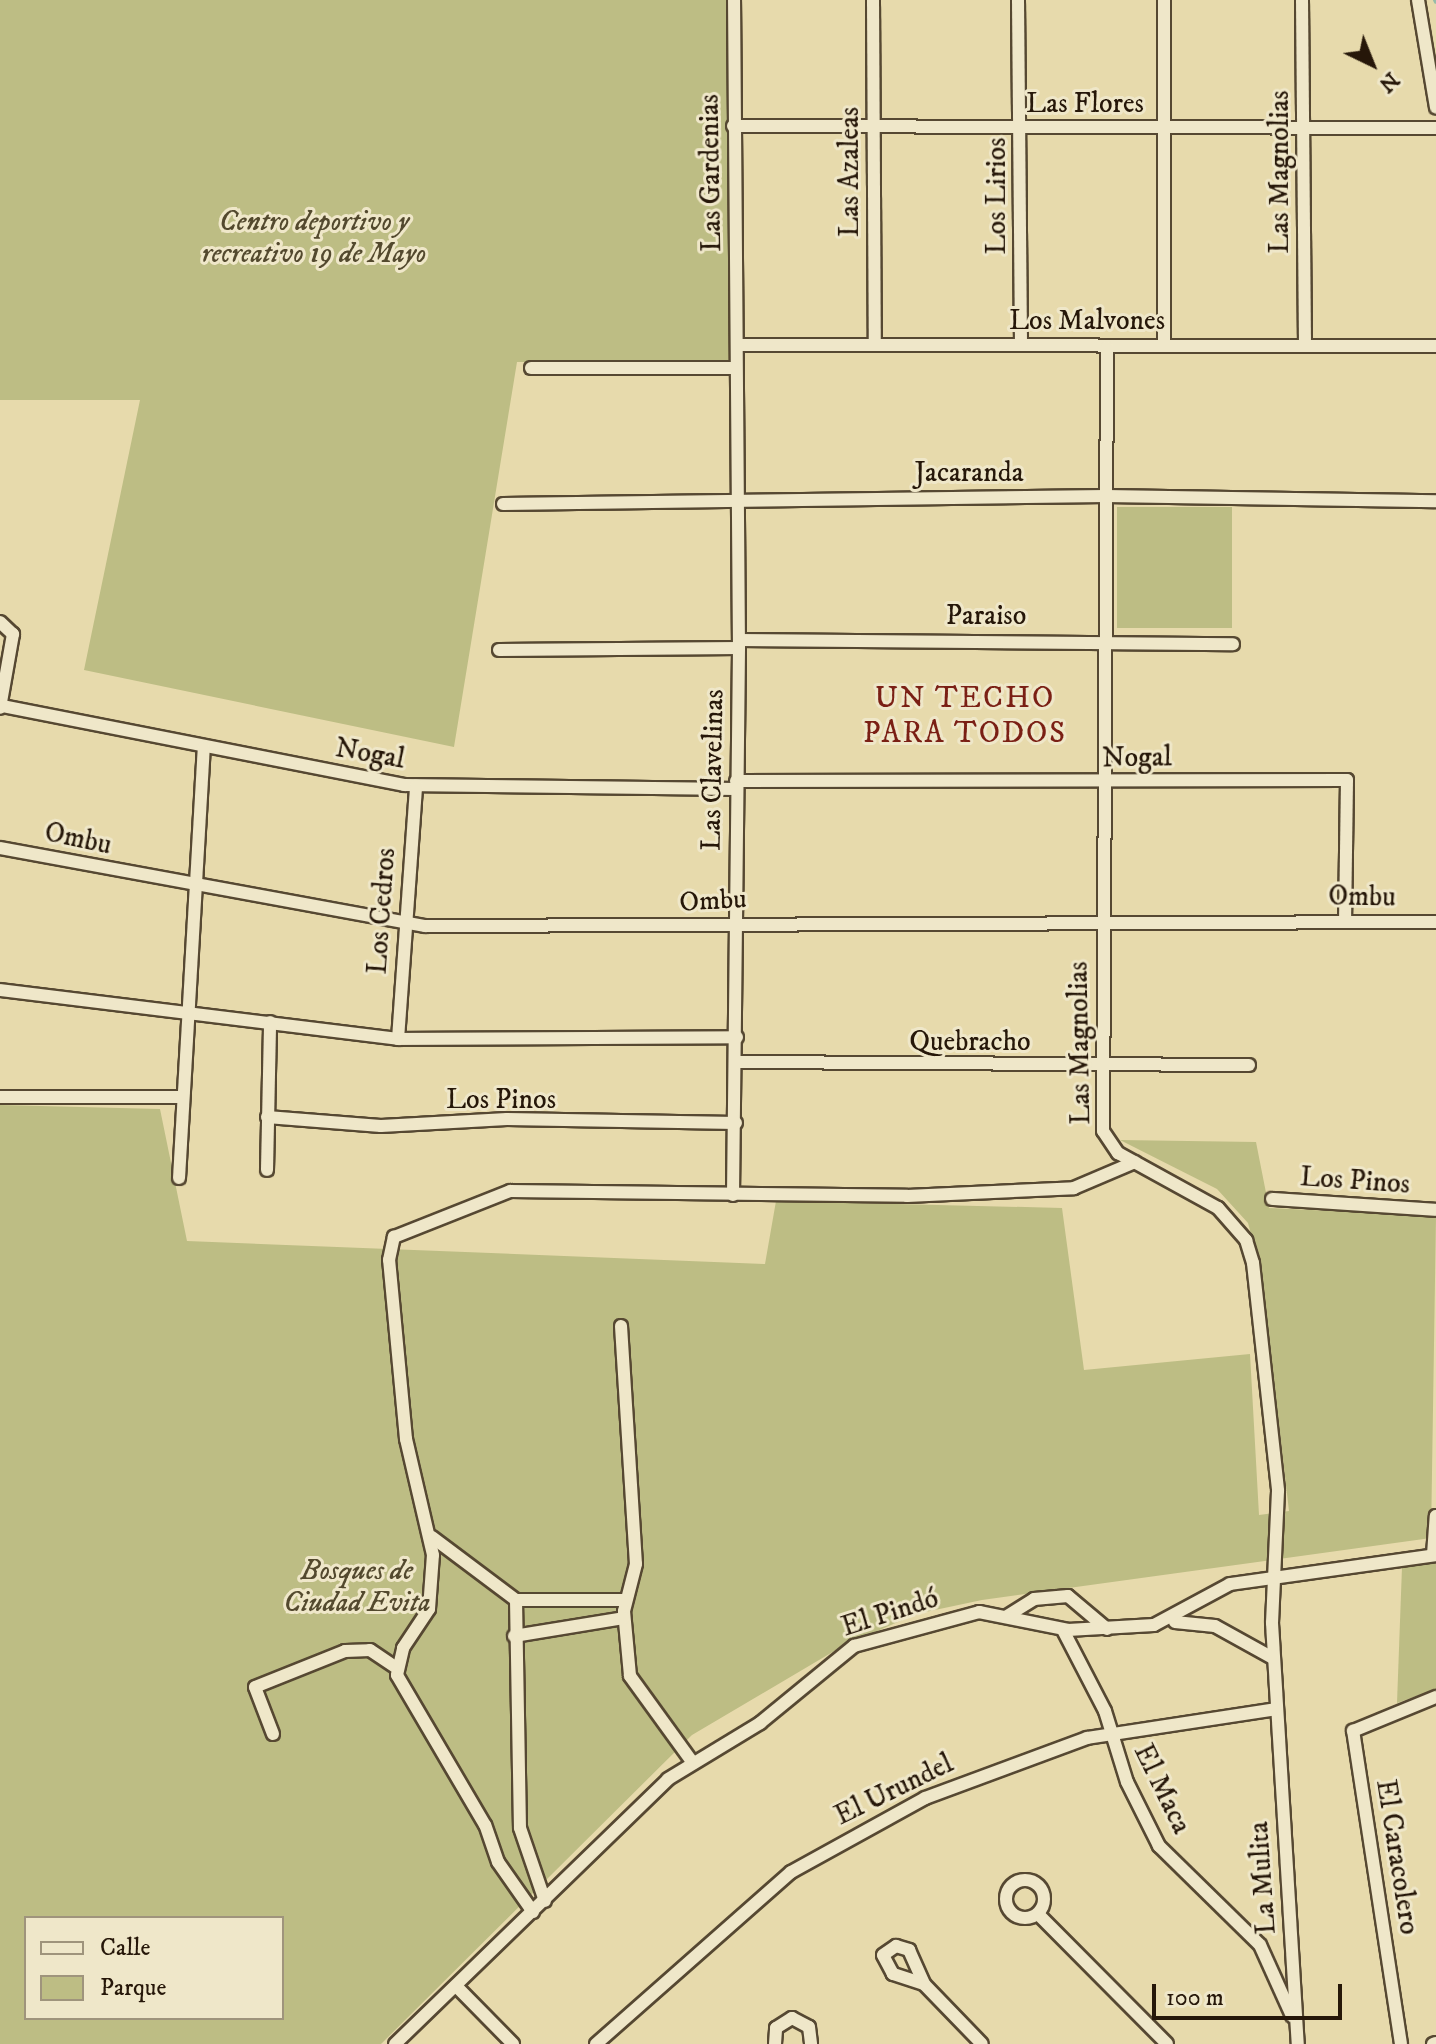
<!DOCTYPE html>
<html>
<head>
<meta charset="utf-8">
<style>
  body { margin:0 }
  #map { position:relative; width:1436px; height:2044px; overflow:hidden; background:#e7daac; font-family:"IM FELL DW Pica",serif }
  div>[style] { position:absolute }
  .green>* { inset:0; background:#bdbd84; transform-origin:0 0 }
  .stream>* { height:4px; margin:-2px; padding:0 2px; transform-origin:2px; border-radius:2px; background:#97bba8 }
  .roads { filter:drop-shadow(2px 0 #564832) drop-shadow(-2px 0 #564832) drop-shadow(0 2px #564832) drop-shadow(0 -2px #564832) }
  .minor>* { height:12px; margin:-6px; padding:0 6px; transform-origin:6px; border-radius:6px; background:#efe7c9 }
  .minor>.ring { margin:-6px; padding:0; box-sizing:content-box; background:none; border:12px solid #efe7c9; border-radius:50% }
  span { translate:-50% -50%; white-space:nowrap; text-align:center; line-height:1.15; -webkit-text-stroke:6px #efe7c9; paint-order:stroke }
  .street-label { font-size:28px; color:#261709 }
  .park-label { font-size:28px; color:#53492e; font-style:italic }
  .neighbourhood-label { font-size:30px; color:#7a1f14; letter-spacing:2px }
  .legend { position:absolute; left:24px; top:1916px; width:260px; height:104px; box-sizing:border-box; background:#efe7c9; border:2px solid #9f947c; margin:0; padding:10px 14px; list-style:none; font-size:24px; color:#261709 }
  .legend li { display:flex; align-items:center; gap:16px; height:40px }
  .legend b { width:40px; border:2px solid #9f947c }
  .north { position:absolute; left:1332px; top:24px; width:80px; height:80px; -webkit-text-stroke:6px #efe7c9; paint-order:stroke; rotate:137deg; font-size:22px; font-weight:700; line-height:32px; text-align:center; color:#261709 }
  .north::after { content:''; display:block; margin:auto; width:28px; height:36px; background:#261709; clip-path:polygon(50% 0,100% 100%,50% 72%,0 100%) }
  .scale { position:absolute; left:1152px; top:1984px; width:190px; height:36px; box-sizing:border-box; border:4px solid #261709; border-top:0; padding-left:10px; font-size:24px; line-height:28px; white-space:nowrap; color:#261709; -webkit-text-stroke:6px #efe7c9; paint-order:stroke }
</style>
</head>
<body>
<div id="map">
  <div class="green">
    <div style="clip-path:polygon(0 0,726px 0,730px 363px,517px 362px,454px 747px,84px 670px,140px 400px,0 400px)"></div>
    <div style="left:1232px;top:507px;width:121px;height:115px;rotate:90deg"></div>
    <div style="clip-path:polygon(evenodd,0 1105px,160px 1109px,187px 1241px,765px 1264px,776px 1201px,1062px 1208px,1084px 1370px,1250px 1354px,1259px 1515px,1289px 1511px,1261px 1271px,1248px 1223px,1217px 1189px,1120px 1140px,1256px 1142px,1269px 1208px,1436px 1216px,1431px 1538px,982px 1600px,916px 1614px,841px 1647px,692px 1735px,381px 2044px,0 2044px,0 1105px,26px 1918px,282px 1918px,282px 2018px,26px 2018px,26px 1918px)"></div>
    <div style="clip-path:polygon(1436px 1563px,1436px 1689px,1397px 1703px,1402px 1567px)"></div>
  </div>
  <div class="stream">
    <div style="left:1435px;top:0;width:2px;rotate:63deg"></div>
  </div>
  <div class="roads">
    <div class="minor">
      <div style="left:873px;top:0;width:344px;rotate:89.7deg"></div>
      <div style="left:1018px;top:0;width:345px;rotate:89.5deg"></div>
      <div style="left:1164px;top:0;width:345px;rotate:90deg"></div>
      <div style="left:1302px;top:0;width:344px;rotate:89.5deg"></div>
      <div style="left:1418px;top:0;width:109px;rotate:80.5deg"></div>
      <div style="left:733px;top:126px;width:703px;rotate:0.16deg"></div>
      <div style="left:737px;top:345px;width:699px;rotate:0.08deg"></div>
      <div style="left:1107px;top:347px;width:784px;rotate:90.29deg"></div>
      <div style="left:1103px;top:1131px;width:27px;rotate:56deg"></div>
      <div style="left:1118px;top:1153px;width:114px;rotate:28.8deg"></div>
      <div style="left:1218px;top:1208px;width:43px;rotate:48.8deg"></div>
      <div style="left:1246px;top:1240px;width:24px;rotate:73deg"></div>
      <div style="left:1253px;top:1263px;width:229px;rotate:83.7deg"></div>
      <div style="left:1278px;top:1491px;width:132px;rotate:92.6deg"></div>
      <div style="left:1272px;top:1623px;width:422px;rotate:86.5deg"></div>
      <div style="left:531px;top:368px;width:204px"></div>
      <div style="left:503px;top:504px;width:603px;rotate:-0.76deg"></div>
      <div style="left:1106px;top:496px;width:330px;rotate:0.9deg"></div>
      <div style="left:0;top:622px;width:18px;rotate:43deg"></div>
      <div style="left:13px;top:634px;width:75px;rotate:100deg"></div>
      <div style="left:739px;top:640px;width:494px;rotate:0.5deg"></div>
      <div style="left:499px;top:650px;width:240px;rotate:-0.5deg"></div>
      <div style="left:2px;top:706px;width:410px;rotate:11.1deg"></div>
      <div style="left:404px;top:785px;width:332px;rotate:0.7deg"></div>
      <div style="left:736px;top:781px;width:611px;rotate:-0.09deg"></div>
      <div style="left:1347px;top:780px;width:140px;rotate:90.8deg"></div>
      <div style="left:0;top:848px;width:432px;rotate:10.4deg"></div>
      <div style="left:425px;top:926px;width:1011px;rotate:-0.23deg"></div>
      <div style="left:0;top:990px;width:401px;rotate:7deg"></div>
      <div style="left:398px;top:1039px;width:339px;rotate:-0.3deg"></div>
      <div style="left:398px;top:1039px;width:254px;rotate:-85.9deg"></div>
      <div style="left:738px;top:1062px;width:511px;rotate:0.34deg"></div>
      <div style="left:0;top:1097px;width:181px"></div>
      <div style="left:267px;top:1117px;width:114px;rotate:4.5deg"></div>
      <div style="left:381px;top:1126px;width:126px;rotate:-3.2deg"></div>
      <div style="left:507px;top:1119px;width:229px;rotate:1deg"></div>
      <div style="left:267px;top:1170px;width:148px;rotate:-88.8deg"></div>
      <div style="left:179px;top:1178px;width:431px;rotate:-86.7deg"></div>
      <div style="left:733px;top:1195px;width:547px;rotate:-89.37deg"></div>
      <div style="left:739px;top:648px;width:648px;rotate:-90.44deg"></div>
      <div style="left:1272px;top:1199px;width:164px;rotate:3.8deg"></div>
      <div style="left:621px;top:1326px;width:238px;rotate:86.4deg"></div>
      <div style="left:636px;top:1564px;width:49px;rotate:104.3deg"></div>
      <div style="left:624px;top:1611px;width:65px;rotate:84.7deg"></div>
      <div style="left:630px;top:1676px;width:107px;rotate:54.1deg"></div>
      <div style="left:432px;top:1537px;width:105px;rotate:36.9deg"></div>
      <div style="left:516px;top:1600px;width:109px"></div>
      <div style="left:1433px;top:1555px;width:39px;rotate:-86deg"></div>
      <div style="left:516px;top:1600px;width:228px;rotate:89deg"></div>
      <div style="left:520px;top:1828px;width:77px;rotate:71.1deg"></div>
      <div style="left:1007px;top:1616px;width:32px;rotate:-32deg"></div>
      <div style="left:1034px;top:1599px;width:34px;rotate:-5deg"></div>
      <div style="left:1068px;top:1596px;width:51px;rotate:40.2deg"></div>
      <div style="left:1175px;top:1622px;width:40px;rotate:5.7deg"></div>
      <div style="left:1215px;top:1626px;width:66px;rotate:28.9deg"></div>
      <div style="left:1063px;top:1630px;width:91px;rotate:62.6deg"></div>
      <div style="left:1105px;top:1711px;width:74px;rotate:72.8deg"></div>
      <div style="left:1127px;top:1782px;width:72px;rotate:63.4deg"></div>
      <div style="left:1159px;top:1846px;width:141px;rotate:44.4deg"></div>
      <div style="left:1260px;top:1945px;width:78px;rotate:65.7deg"></div>
      <div style="left:514px;top:1636px;width:111px;rotate:-9.3deg"></div>
      <div style="left:273px;top:1734px;width:50px;rotate:-111deg"></div>
      <div style="left:255px;top:1687px;width:97px;rotate:-21.8deg"></div>
      <div style="left:345px;top:1651px;width:25px;rotate:-2deg"></div>
      <div style="left:370px;top:1650px;width:32px;rotate:34deg"></div>
      <div class="ring" style="left:1006px;top:1880px;width:26px;height:26px"></div>
      <div style="left:533px;top:1912px;width:61px;rotate:-125deg"></div>
      <div style="left:498px;top:1862px;width:39px;rotate:-109deg"></div>
      <div style="left:485px;top:1825px;width:174px;rotate:-120.4deg"></div>
      <div style="left:397px;top:1675px;width:28px;rotate:-77deg"></div>
      <div style="left:403px;top:1648px;width:47px;rotate:-56.3deg"></div>
      <div style="left:429px;top:1609px;width:54px;rotate:-85.8deg"></div>
      <div style="left:433px;top:1555px;width:119px;rotate:-103.1deg"></div>
      <div style="left:406px;top:1439px;width:180px;rotate:-95.4deg"></div>
      <div style="left:389px;top:1260px;width:24px;rotate:-78deg"></div>
      <div style="left:394px;top:1237px;width:125px;rotate:-21.6deg"></div>
      <div style="left:510px;top:1191px;width:397px;rotate:0.7deg"></div>
      <div style="left:907px;top:1196px;width:167px;rotate:-2.7deg"></div>
      <div style="left:1074px;top:1188px;width:66px;rotate:-23.1deg"></div>
      <div style="left:1038px;top:1914px;width:183px;rotate:45.2deg"></div>
      <div style="left:924px;top:1984px;width:33px;rotate:-162deg"></div>
      <div style="left:893px;top:1974px;width:21px;rotate:-118deg"></div>
      <div style="left:883px;top:1955px;width:16px;rotate:-35deg"></div>
      <div style="left:896px;top:1946px;width:14px;rotate:17deg"></div>
      <div style="left:909px;top:1950px;width:37px;rotate:66deg"></div>
      <div style="left:924px;top:1984px;width:83px;rotate:46deg"></div>
      <div style="left:457px;top:1987px;width:80px;rotate:45.5deg"></div>
      <div style="left:395px;top:2044px;width:380px;rotate:-44.1deg"></div>
      <div style="left:668px;top:1779px;width:108px;rotate:-31.3deg"></div>
      <div style="left:760px;top:1723px;width:122px;rotate:-39.3deg"></div>
      <div style="left:854px;top:1646px;width:130px;rotate:-15.2deg"></div>
      <div style="left:979px;top:1612px;width:91px;rotate:11.4deg"></div>
      <div style="left:1068px;top:1630px;width:86px;rotate:-3.3deg"></div>
      <div style="left:1154px;top:1625px;width:86px;rotate:-28.3deg"></div>
      <div style="left:1230px;top:1584px;width:208px;rotate:-8deg"></div>
      <div style="left:596px;top:2044px;width:260px;rotate:-41.4deg"></div>
      <div style="left:791px;top:1872px;width:153px;rotate:-28.9deg"></div>
      <div style="left:925px;top:1798px;width:173px;rotate:-20.3deg"></div>
      <div style="left:1087px;top:1738px;width:191px;rotate:-8.7deg"></div>
      <div style="left:775px;top:2044px;width:16px;rotate:-86deg"></div>
      <div style="left:776px;top:2028px;width:19px;rotate:-32deg"></div>
      <div style="left:792px;top:2018px;width:19px;rotate:28deg"></div>
      <div style="left:809px;top:2027px;width:17px;rotate:83deg"></div>
      <div style="left:1401px;top:2044px;width:317px;rotate:-98.7deg"></div>
      <div style="left:1353px;top:1731px;width:90px;rotate:-22.3deg"></div>
      <div style="left:1433px;top:2044px;width:3px;rotate:-18deg"></div>
    </div>
  </div>
  <div class="street-label">
    <span style="left:1085px;top:104px">Las Flores</span>
    <span style="left:850px;top:172px;rotate:-90deg">Las Azaleas</span>
    <span style="left:1280px;top:172px;rotate:-90deg">Las Magnolias</span>
    <span style="left:711px;top:173px;rotate:-91deg">Las Gardenias</span>
    <span style="left:997px;top:196px;rotate:-90deg">Los Lirios</span>
    <span style="left:1087px;top:321px">Los Malvones</span>
    <span style="left:969px;top:473px">Jacaranda</span>
    <span style="left:986px;top:616px">Paraiso</span>
    <span style="left:370px;top:754px;rotate:10deg">Nogal</span>
    <span style="left:1137px;top:758px;rotate:-1deg">Nogal</span>
    <span style="left:713px;top:770px;rotate:-89deg">Las Clavelinas</span>
    <span style="left:78px;top:839px;rotate:12deg">Ombu</span>
    <span style="left:1362px;top:897px;rotate:1deg">Ombu</span>
    <span style="left:713px;top:901px;rotate:-3deg">Ombu</span>
    <span style="left:382px;top:911px;rotate:-86deg">Los Cedros</span>
    <span style="left:970px;top:1042px">Quebracho</span>
    <span style="left:1080px;top:1043px;rotate:-91deg">Las Magnolias</span>
    <span style="left:501px;top:1100px">Los Pinos</span>
    <span style="left:1355px;top:1181px;rotate:4deg">Los Pinos</span>
    <span style="left:890px;top:1613px;rotate:-18deg">El Pindó</span>
    <span style="left:1162px;top:1789px;rotate:64deg">El Maca</span>
    <span style="left:894px;top:1790px;rotate:-26deg">El Urundel</span>
    <span style="left:1397px;top:1857px;rotate:81deg">El Caracolero</span>
    <span style="left:1263px;top:1878px;rotate:-94deg">La Mulita</span>
  </div>
  <div class="park-label">
    <span style="left:314px;top:238px">Centro deportivo y<br>recreativo 19 de Mayo</span>
    <span style="left:357px;top:1587px">Bosques de<br>Ciudad Evita</span>
  </div>
  <div class="neighbourhood-label">
    <span style="left:965px;top:716px">UN TECHO<br>PARA TODOS</span>
  </div>
  <ul class="legend">
  <li><b style="height:10px;background:#efe7c9"></b>Calle</li>
  <li><b style="height:22px;background:#bdbd84"></b>Parque</li>
  </ul>
  <div class="north">N</div>
  <div class="scale">100 m</div>
</div>
</body>
</html>
